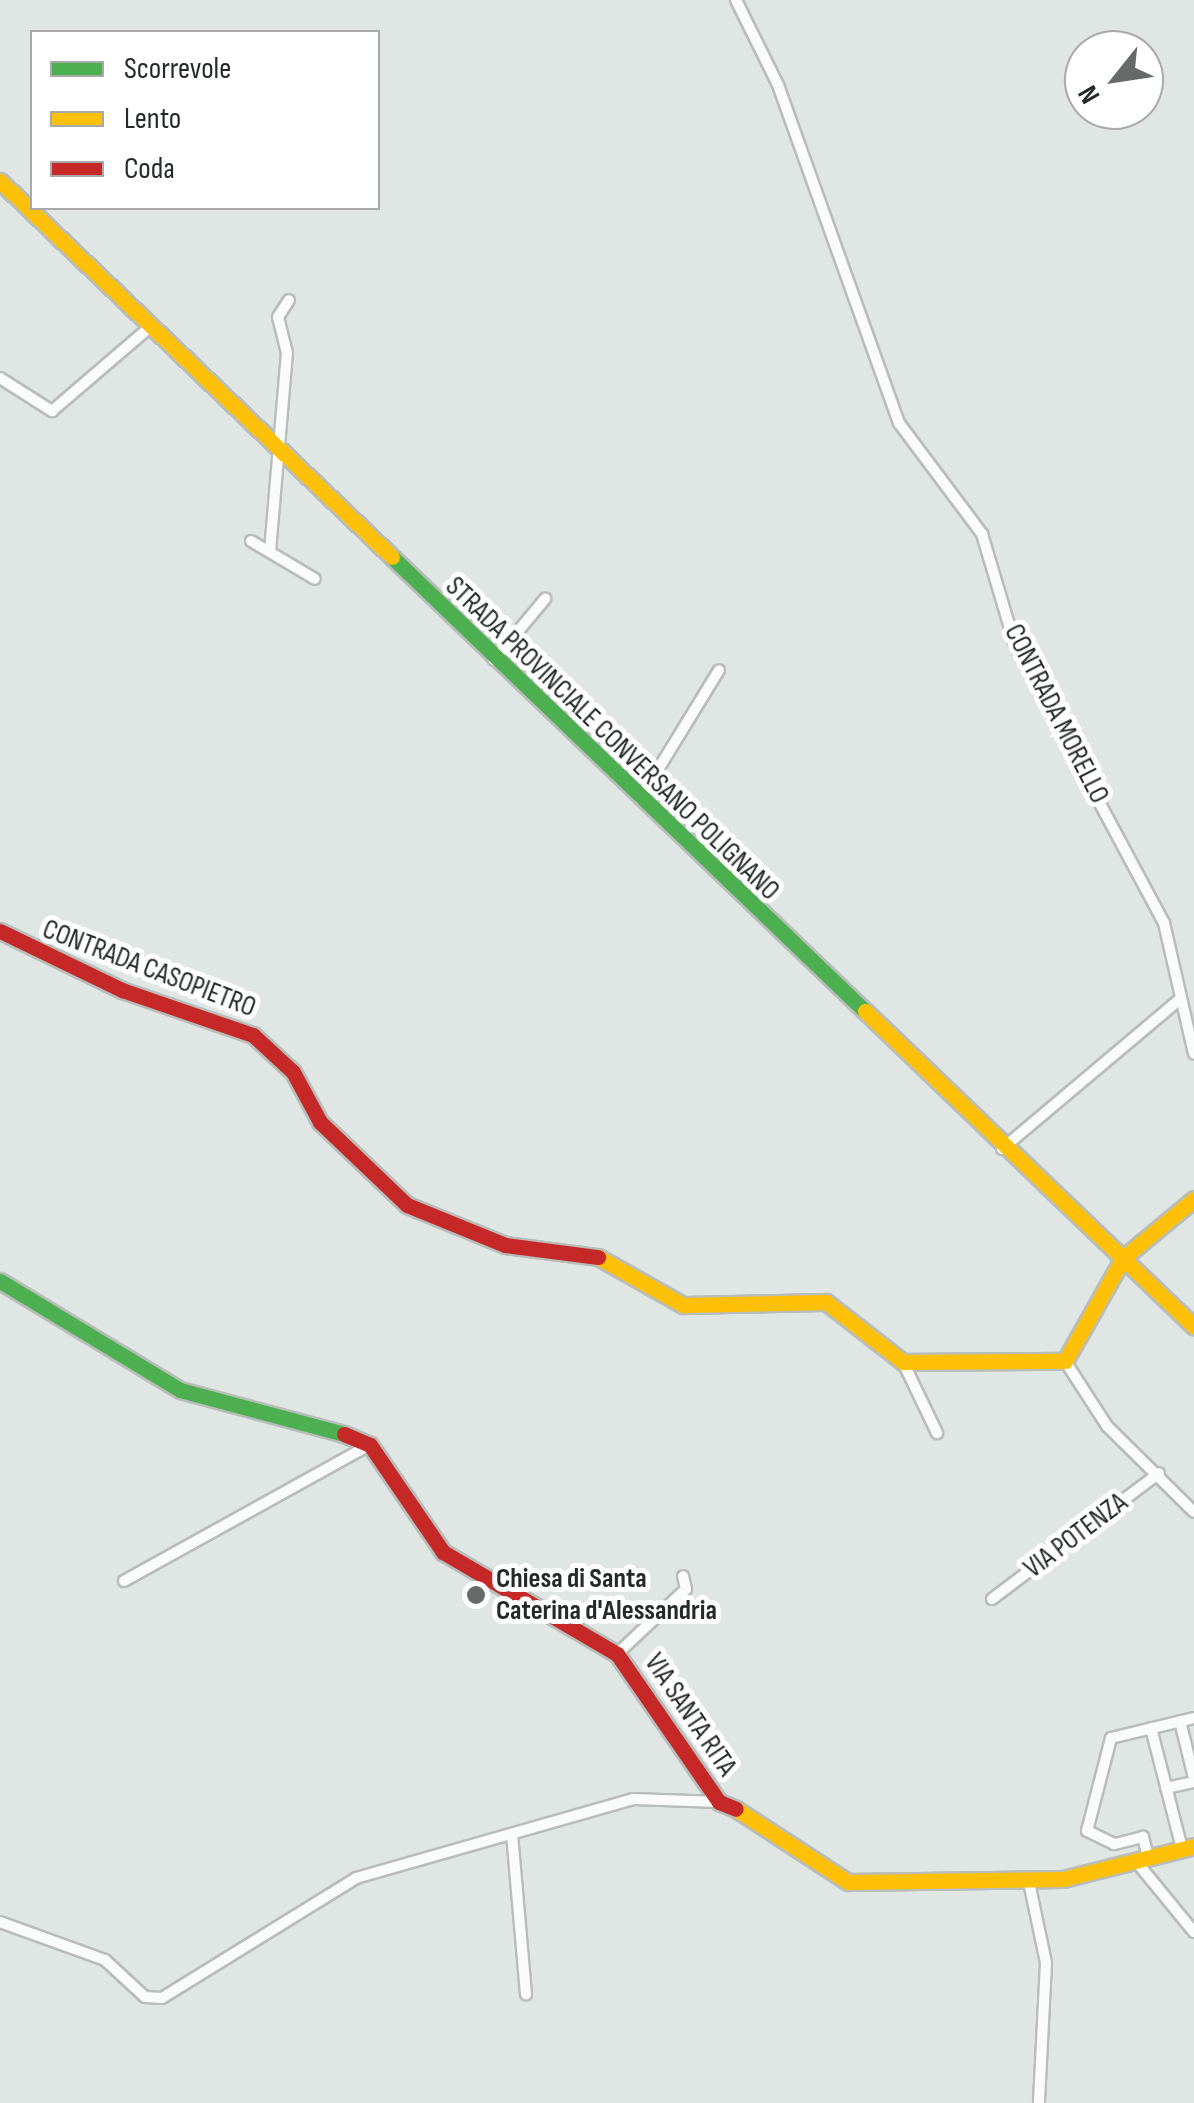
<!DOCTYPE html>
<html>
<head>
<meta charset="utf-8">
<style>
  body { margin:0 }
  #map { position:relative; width:1194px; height:2103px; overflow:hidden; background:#e0e6e3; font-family:"Sofia Sans Condensed",sans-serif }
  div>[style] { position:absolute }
  .roads { filter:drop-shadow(2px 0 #b8bdba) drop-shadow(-2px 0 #b8bdba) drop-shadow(0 2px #b8bdba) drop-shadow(0 -2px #b8bdba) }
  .street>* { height:10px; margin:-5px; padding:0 5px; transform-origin:5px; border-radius:5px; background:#fafbfb }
  .fast>* { height:15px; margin:-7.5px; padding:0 7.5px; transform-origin:7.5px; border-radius:7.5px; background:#4caf50 }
  .slow>* { height:15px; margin:-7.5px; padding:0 7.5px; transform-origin:7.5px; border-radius:7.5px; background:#ffc107 }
  .jam>* { height:15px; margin:-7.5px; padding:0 7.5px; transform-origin:7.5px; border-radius:7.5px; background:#c62828 }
  .dots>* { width:28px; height:28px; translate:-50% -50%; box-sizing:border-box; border:5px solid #fff; border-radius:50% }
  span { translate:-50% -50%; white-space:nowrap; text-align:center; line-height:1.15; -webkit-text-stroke:10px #fff; paint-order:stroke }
  .street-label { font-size:28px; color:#252927 }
  .poi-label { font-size:28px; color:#252927; font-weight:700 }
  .left { translate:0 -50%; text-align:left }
  .legend { position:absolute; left:30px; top:30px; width:350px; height:180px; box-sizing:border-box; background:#fff; border:2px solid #a8a9a9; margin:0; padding:12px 18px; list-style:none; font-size:30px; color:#252927 }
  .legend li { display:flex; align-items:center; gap:20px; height:50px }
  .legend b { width:50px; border:2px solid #a8a9a9 }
  .north { position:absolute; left:1064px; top:30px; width:100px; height:100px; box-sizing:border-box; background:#fff; border:2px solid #a8a9a9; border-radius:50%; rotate:240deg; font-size:28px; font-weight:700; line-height:40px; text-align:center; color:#252927 }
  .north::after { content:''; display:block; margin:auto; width:35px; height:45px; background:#666b69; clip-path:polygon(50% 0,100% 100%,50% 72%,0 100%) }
</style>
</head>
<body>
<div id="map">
  <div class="roads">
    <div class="street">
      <div style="left:736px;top:0;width:95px;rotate:63.7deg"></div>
      <div style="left:778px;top:85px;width:359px;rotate:70.3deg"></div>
      <div style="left:899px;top:423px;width:139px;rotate:53.2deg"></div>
      <div style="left:982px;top:534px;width:116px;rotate:73.4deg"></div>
      <div style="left:1015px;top:645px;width:315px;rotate:61.8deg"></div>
      <div style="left:1164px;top:923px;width:134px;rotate:77.1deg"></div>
      <div style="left:0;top:378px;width:62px;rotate:32.4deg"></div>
      <div style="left:52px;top:411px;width:130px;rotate:-40.6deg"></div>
      <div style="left:251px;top:541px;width:74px;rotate:30.7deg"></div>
      <div style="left:270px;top:551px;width:199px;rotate:-85.1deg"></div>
      <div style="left:287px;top:353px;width:37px;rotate:-104deg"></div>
      <div style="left:278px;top:317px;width:20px;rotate:-57deg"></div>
      <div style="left:494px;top:660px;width:80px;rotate:-50.1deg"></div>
      <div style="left:640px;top:799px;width:151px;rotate:-58.5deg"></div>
      <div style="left:1002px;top:1149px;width:233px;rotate:-40.1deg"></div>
      <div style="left:1065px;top:1361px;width:77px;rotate:57.1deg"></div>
      <div style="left:1107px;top:1426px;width:122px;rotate:44.7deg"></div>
      <div style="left:903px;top:1362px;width:79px;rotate:64.4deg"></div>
      <div style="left:124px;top:1581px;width:279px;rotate:-29deg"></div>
      <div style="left:992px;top:1599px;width:209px;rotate:-37deg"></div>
      <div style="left:617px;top:1654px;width:95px;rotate:-43.3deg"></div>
      <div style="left:686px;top:1589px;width:13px;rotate:-103deg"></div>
      <div style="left:1180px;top:1721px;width:59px;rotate:76.2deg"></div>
      <div style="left:1151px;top:1728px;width:125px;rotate:75.6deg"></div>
      <div style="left:1166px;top:1788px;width:29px;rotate:-12deg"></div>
      <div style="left:512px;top:1834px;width:161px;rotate:85deg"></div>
      <div style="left:1148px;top:1857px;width:21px;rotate:-104deg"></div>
      <div style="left:1143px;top:1837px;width:30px;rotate:166deg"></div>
      <div style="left:1114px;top:1844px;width:30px;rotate:-154deg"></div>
      <div style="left:1087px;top:1831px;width:96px;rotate:-75.5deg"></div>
      <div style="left:1111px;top:1738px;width:85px;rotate:-13.5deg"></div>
      <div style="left:1135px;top:1860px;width:93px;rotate:50.7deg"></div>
      <div style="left:1029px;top:1882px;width:83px;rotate:78.1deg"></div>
      <div style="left:1046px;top:1963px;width:140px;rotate:92.9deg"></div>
      <div style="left:0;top:1922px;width:112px;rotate:19.9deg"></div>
      <div style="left:105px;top:1960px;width:54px;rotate:42.8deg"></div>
      <div style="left:145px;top:1997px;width:17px;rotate:3deg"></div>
      <div style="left:162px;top:1998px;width:228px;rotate:-31.7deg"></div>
      <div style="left:356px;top:1878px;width:288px;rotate:-15.9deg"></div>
      <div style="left:633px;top:1799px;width:86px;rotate:2deg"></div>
    </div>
    <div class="fast">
      <div style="left:392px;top:557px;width:656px;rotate:43.83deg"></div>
      <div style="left:0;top:1281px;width:210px;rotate:31.2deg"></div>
      <div style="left:180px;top:1390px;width:170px;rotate:15deg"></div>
    </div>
    <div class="slow">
      <div style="left:0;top:181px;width:543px;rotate:43.81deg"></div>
      <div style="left:865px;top:1011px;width:456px;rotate:43.8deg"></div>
      <div style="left:598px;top:1257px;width:98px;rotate:29.5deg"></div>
      <div style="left:683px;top:1305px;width:143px;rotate:-1.2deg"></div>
      <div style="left:826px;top:1302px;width:98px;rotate:37.9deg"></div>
      <div style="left:903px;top:1362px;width:162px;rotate:-0.4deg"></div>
      <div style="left:1065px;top:1361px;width:118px;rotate:-60.6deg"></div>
      <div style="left:1123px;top:1258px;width:92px;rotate:-39.7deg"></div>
      <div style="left:736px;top:1809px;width:134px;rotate:33.1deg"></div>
      <div style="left:848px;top:1882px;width:215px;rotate:-0.8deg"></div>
      <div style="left:1063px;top:1879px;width:135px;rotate:-14.1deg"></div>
    </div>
    <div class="jam">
      <div style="left:0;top:931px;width:136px;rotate:25.8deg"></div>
      <div style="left:122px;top:990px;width:139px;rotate:19deg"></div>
      <div style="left:253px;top:1035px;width:54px;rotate:42.8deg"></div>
      <div style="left:293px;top:1072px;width:57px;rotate:61.6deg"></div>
      <div style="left:320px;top:1122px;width:120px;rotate:43.7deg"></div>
      <div style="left:407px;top:1205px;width:106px;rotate:22.2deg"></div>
      <div style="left:505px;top:1245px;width:94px;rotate:7.4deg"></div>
      <div style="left:344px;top:1434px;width:28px;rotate:23deg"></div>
      <div style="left:370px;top:1445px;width:130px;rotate:55.7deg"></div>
      <div style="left:443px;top:1552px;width:202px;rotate:30.4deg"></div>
      <div style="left:617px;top:1654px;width:180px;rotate:55.4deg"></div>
      <div style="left:719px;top:1802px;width:18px;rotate:22deg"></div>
    </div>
  </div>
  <div class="dots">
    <div style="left:476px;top:1595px;background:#666b69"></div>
  </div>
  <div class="street-label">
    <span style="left:1056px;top:714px;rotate:63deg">CONTRADA MORELLO</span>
    <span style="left:612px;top:739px;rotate:44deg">STRADA PROVINCIALE CONVERSANO POLIGNANO</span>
    <span style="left:149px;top:969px;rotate:21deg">CONTRADA CASOPIETRO</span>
    <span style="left:1076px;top:1536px;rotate:-37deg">VIA POTENZA</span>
    <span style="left:690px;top:1715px;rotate:56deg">VIA SANTA RITA</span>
  </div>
  <div class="poi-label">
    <span class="left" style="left:496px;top:1595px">Chiesa di Santa<br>Caterina d'Alessandria</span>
  </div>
  <ul class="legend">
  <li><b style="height:12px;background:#4caf50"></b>Scorrevole</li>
  <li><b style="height:12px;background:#ffc107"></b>Lento</li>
  <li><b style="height:12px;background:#c62828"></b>Coda</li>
  </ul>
  <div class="north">N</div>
</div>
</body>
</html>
